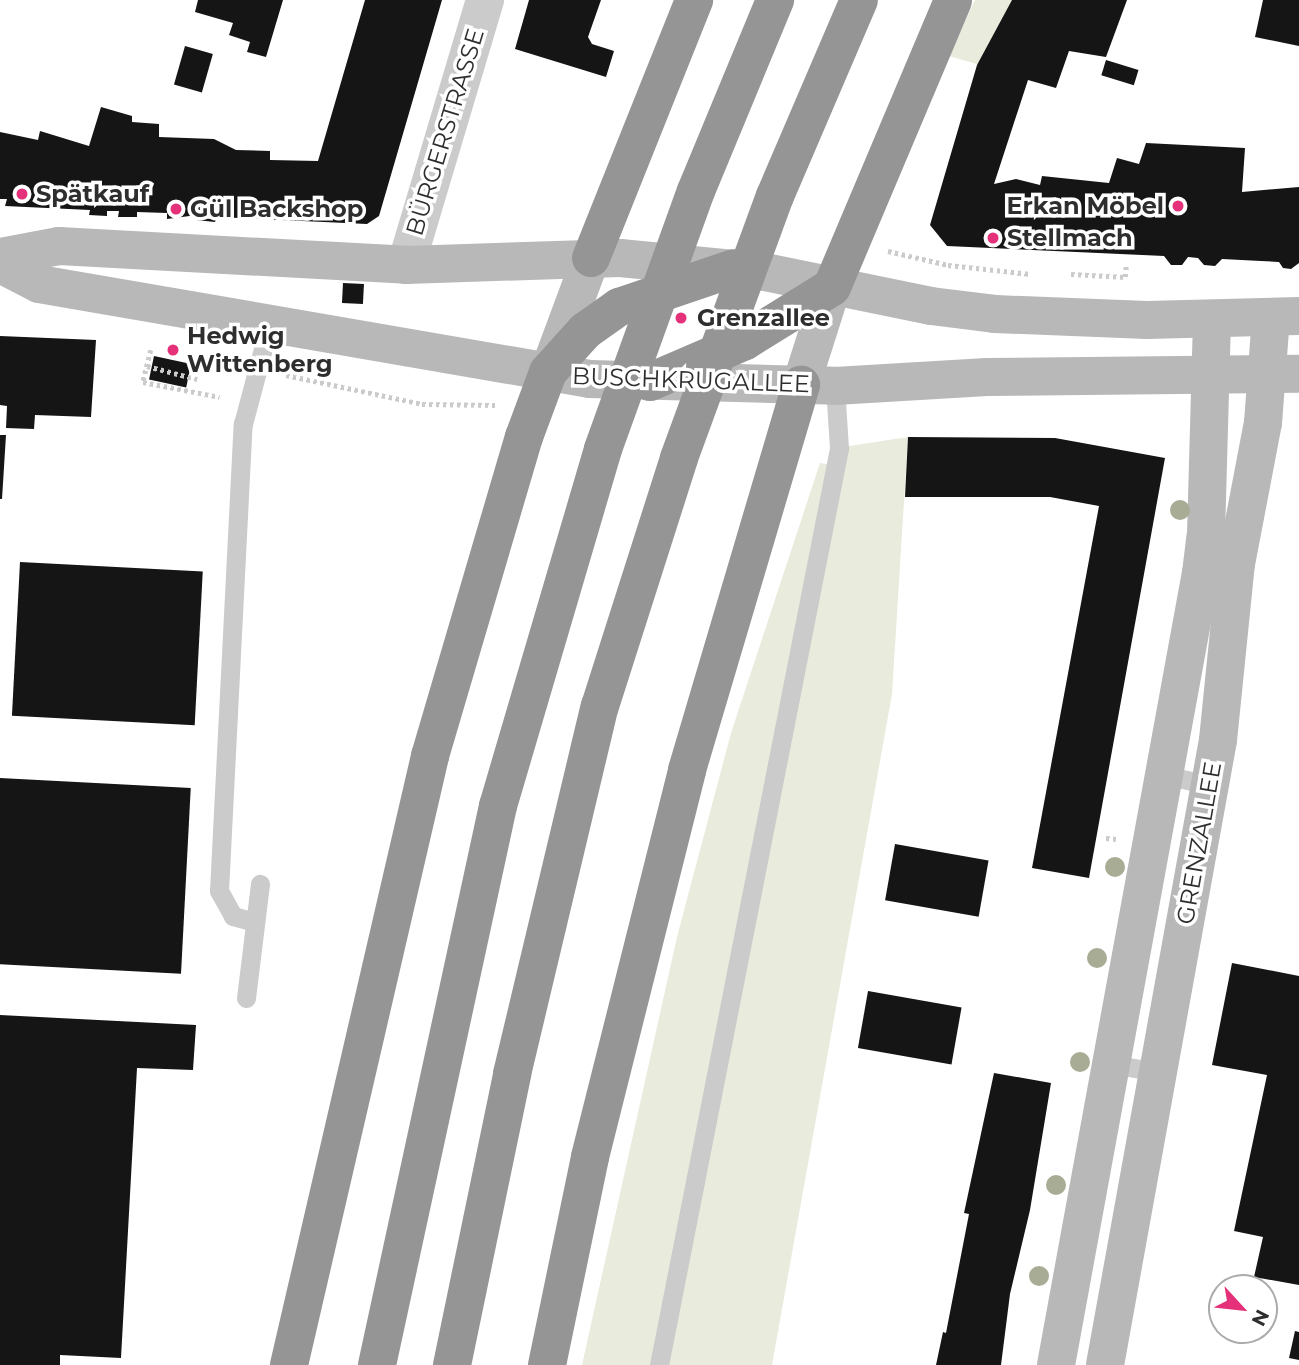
<!DOCTYPE html>
<html>
<head>
<meta charset="utf-8">
<style>
  body { margin:0 }
  #map { position:relative; width:1299px; height:1365px; overflow:hidden; background:#fff; font-family:Montserrat,sans-serif }
  div>[style] { position:absolute }
  .green>* { inset:0; background:#e9ebdc }
  .building>* { inset:0; background:#151515; transform-origin:0 0 }
  .path>* { height:4.5px; margin-top:-2.25px; transform-origin:0; background:repeating-linear-gradient(90deg,#cbcbcb 0 3.5px,transparent 0 7px) }
  .lane>* { height:19px; margin:-9.5px; padding:0 9.5px; transform-origin:9.5px; border-radius:9.5px; background:#cbcbcb }
  .street>* { height:38px; margin:-19px; padding:0 19px; transform-origin:19px; border-radius:19px; background:#cbcbcb }
  .secondary>* { height:38px; margin:-19px; padding:0 19px; transform-origin:19px; border-radius:19px; background:#b8b8b8 }
  .highway>* { height:38px; margin:-19px; padding:0 19px; transform-origin:19px; border-radius:19px; background:#959595 }
  .highway-bridge>* { height:38px; margin:-19px; padding:0 19px; transform-origin:19px; border-radius:19px; background:#959595 }
  .trees>* { width:20px; height:20px; margin:-10px; border-radius:50%; background:#a8ac94 }
  .dots>* { width:19px; height:19px; translate:-50% -50%; box-sizing:border-box; border:4px solid #fff; border-radius:50% }
  span { translate:-50% -50%; white-space:nowrap; text-align:center; line-height:1.15; -webkit-text-stroke:7px #fff; paint-order:stroke }
  .street-label { font-size:24px; color:#2e2e2e }
  .poi-label { font-size:24px; color:#2e2e2e; font-weight:700 }
  .left { translate:0 -50%; text-align:left }
  .right { translate:-100% -50%; text-align:right }
  .north { position:absolute; left:1208px; top:1274px; width:70px; height:70px; box-sizing:border-box; background:#fff; border:2px solid #ababab; border-radius:50%; rotate:117deg; font-size:19px; font-weight:700; line-height:28px; text-align:center; color:#2e2e2e }
  .north::after { content:''; display:block; margin:auto; width:24px; height:32px; background:#e43179; clip-path:polygon(50% 0,100% 100%,50% 72%,0 100%) }
</style>
</head>
<body>
<div id="map">
  <div class="green">
    <div style="clip-path:polygon(975px 0,1012px 0,980px 65px,949px 56px)"></div>
    <div style="clip-path:polygon(908px 437px,892px 694px,772px 1365px,668px 1365px,843px 447px)"></div>
    <div style="clip-path:polygon(820px 463px,832px 465px,652px 1365px,582px 1365px,677px 937px,731px 733px)"></div>
  </div>
  <div class="building">
    <div style="clip-path:polygon(198px 0,283px 0,266px 57px,247px 52px,250px 42px,229px 35px,233px 23px,195px 12px)"></div>
    <div style="clip-path:polygon(365px 0,442px 0,379px 216px,367px 224px,217px 217px,215px 222px,196px 220px,197px 215px,167px 219px,167px 213px,137px 212px,137px 217px,118px 217px,119px 211px,107px 211px,107px 216px,89px 215px,90px 210px,5px 206px,7px 199px,0 199px,0 132px,38px 140px,40px 131px,89px 146px,101px 107px,132px 116px,132px 122px,159px 124px,159px 137px,214px 139px,236px 150px,270px 151px,270px 160px,318px 161px)"></div>
    <div style="clip-path:polygon(529px 0,601px 0,588px 37px,592px 44px,614px 51px,606px 77px,515px 49px)"></div>
    <div style="clip-path:polygon(1012px 0,1127px 0,1106px 57px,1069px 51px,1056px 88px,1028px 80px,994px 184px,1016px 179px,1040px 185px,1042px 176px,1109px 183px,1117px 158px,1139px 164px,1146px 143px,1245px 148px,1242px 192px,1299px 187px,1299px 263px,1291px 269px,1283px 268px,1279px 262px,1261px 261px,1222px 259px,1215px 266px,1204px 265px,1198px 258px,1188px 257px,1182px 265px,1171px 265px,1164px 256px,947px 246px,930px 225px,977px 65px)"></div>
    <div style="clip-path:polygon(1263px 0,1299px 0,1299px 46px,1255px 37px)"></div>
    <div style="left:185px;top:46px;width:29px;height:40px;rotate:16deg"></div>
    <div style="left:1106px;top:60px;width:34px;height:16px;rotate:17deg"></div>
    <div style="left:343px;top:283px;width:21px;height:20px;rotate:3deg"></div>
    <div style="clip-path:polygon(0 336px,96px 340px,91px 417px,35px 415px,34px 429px,6px 428px,7px 406px,0 405px)"></div>
    <div style="left:154px;top:356px;width:38px;height:24px;rotate:12deg"></div>
    <div style="clip-path:polygon(0 435px,6px 435px,2px 499px,0 499px)"></div>
    <div style="clip-path:polygon(908px 437px,1055px 438px,1165px 458px,1089px 878px,1032px 868px,1099px 506px,1050px 497px,905px 497px)"></div>
    <div style="left:20px;top:562px;width:183px;height:154px;rotate:3deg"></div>
    <div style="left:0;top:778px;width:191px;height:186px;rotate:3deg"></div>
    <div style="left:895px;top:844px;width:95px;height:57px;rotate:10deg"></div>
    <div style="clip-path:polygon(1232px 963px,1299px 976px,1299px 1285px,1254px 1277px,1263px 1237px,1234px 1231px,1267px 1075px,1212px 1065px)"></div>
    <div style="left:868px;top:991px;width:95px;height:58px;rotate:10deg"></div>
    <div style="clip-path:polygon(0 1015px,196px 1025px,193px 1070px,137px 1068px,121px 1358px,60px 1355px,60px 1365px,0 1365px)"></div>
    <div style="clip-path:polygon(994px 1073px,1051px 1083px,1030px 1210px,1010px 1294px,1001px 1365px,936px 1365px,943px 1332px,946px 1333px,969px 1214px,964px 1213px)"></div>
    <div style="clip-path:polygon(1295px 1331px,1299px 1332px,1299px 1360px,1289px 1358px)"></div>
  </div>
  <div class="path">
    <div style="left:888px;top:251px;width:62px;rotate:13.1deg"></div>
    <div style="left:948px;top:265px;width:83px;rotate:6.2deg"></div>
    <div style="left:1071px;top:274px;width:54px;rotate:3.2deg"></div>
    <div style="left:1125px;top:277px;width:12px;rotate:-85deg"></div>
    <div style="left:151px;top:350px;width:33px;rotate:104deg"></div>
    <div style="left:143px;top:382px;width:78px;rotate:11deg"></div>
    <div style="left:147px;top:366px;width:52px;rotate:14.6deg"></div>
    <div style="left:286px;top:375px;width:139px;rotate:12deg"></div>
    <div style="left:422px;top:404px;width:73px;rotate:0.8deg"></div>
    <div style="left:1106px;top:838px;width:10px;rotate:6deg"></div>
  </div>
  <div class="lane">
    <div style="left:1164px;top:775px;width:47px;rotate:12.3deg"></div>
    <div style="left:255px;top:922px;width:23px;rotate:-165deg"></div>
    <div style="left:233px;top:916px;width:29px;rotate:-119deg"></div>
    <div style="left:219px;top:891px;width:468px;rotate:-87.1deg"></div>
    <div style="left:243px;top:424px;width:101px;rotate:-75.1deg"></div>
    <div style="left:246px;top:998px;width:115px;rotate:-83deg"></div>
    <div style="left:1111px;top:1064px;width:48px;rotate:9.7deg"></div>
    <div style="left:659px;top:1365px;width:934px;rotate:-78.89deg"></div>
    <div style="left:839px;top:448px;width:62px;rotate:-93.7deg"></div>
  </div>
  <div class="street">
    <div style="left:406px;top:265px;width:277px;rotate:-73.4deg"></div>
  </div>
  <div class="secondary">
    <div style="left:0;top:257px;width:60px;rotate:-10.6deg"></div>
    <div style="left:59px;top:246px;width:348px;rotate:3.1deg"></div>
    <div style="left:406px;top:265px;width:214px;rotate:-1.9deg"></div>
    <div style="left:620px;top:258px;width:146px;rotate:5.5deg"></div>
    <div style="left:765px;top:272px;width:169px;rotate:11.6deg"></div>
    <div style="left:931px;top:306px;width:64px;rotate:7.1deg"></div>
    <div style="left:995px;top:314px;width:152px;rotate:2.3deg"></div>
    <div style="left:1147px;top:320px;width:152px;rotate:-1.5deg"></div>
    <div style="left:0;top:264px;width:44px;rotate:27.1deg"></div>
    <div style="left:39px;top:284px;width:559px;rotate:9.78deg"></div>
    <div style="left:590px;top:379px;width:245px;rotate:1.6deg"></div>
    <div style="left:835px;top:386px;width:152px;rotate:-3.4deg"></div>
    <div style="left:987px;top:377px;width:312px;rotate:-0.6deg"></div>
    <div style="left:549px;top:371px;width:121px;rotate:-69.6deg"></div>
    <div style="left:801px;top:385px;width:103px;rotate:-72.4deg"></div>
    <div style="left:1056px;top:1365px;width:805px;rotate:-79.63deg"></div>
    <div style="left:1201px;top:573px;width:38px;rotate:-83deg"></div>
    <div style="left:1206px;top:535px;width:216px;rotate:-88.4deg"></div>
    <div style="left:1105px;top:1365px;width:635px;rotate:-79.75deg"></div>
    <div style="left:1218px;top:740px;width:177px;rotate:-84.2deg"></div>
    <div style="left:1236px;top:564px;width:144px;rotate:-79.2deg"></div>
    <div style="left:1263px;top:423px;width:106px;rotate:-85.7deg"></div>
  </div>
  <div class="highway">
    <div style="left:696px;top:191px;width:207px;rotate:-67.5deg"></div>
    <div style="left:775px;top:196px;width:213px;rotate:-66.8deg"></div>
    <div style="left:591px;top:258px;width:278px;rotate:-68.2deg"></div>
    <div style="left:650px;top:382px;width:103px;rotate:-23.3deg"></div>
    <div style="left:745px;top:341px;width:102px;rotate:-31.8deg"></div>
    <div style="left:832px;top:287px;width:311px;rotate:-67.1deg"></div>
    <div style="left:289px;top:1365px;width:625px;rotate:-76.96deg"></div>
    <div style="left:430px;top:756px;width:333px;rotate:-73.6deg"></div>
    <div style="left:524px;top:437px;width:69px;rotate:-69.7deg"></div>
    <div style="left:548px;top:372px;width:55px;rotate:-47.9deg"></div>
    <div style="left:585px;top:331px;width:42px;rotate:-35.2deg"></div>
    <div style="left:619px;top:307px;width:121px;rotate:-18.7deg"></div>
    <div style="left:377px;top:1365px;width:572px;rotate:-77.79deg"></div>
    <div style="left:498px;top:806px;width:372px;rotate:-73.6deg"></div>
    <div style="left:452px;top:1365px;width:297px;rotate:-78.3deg"></div>
    <div style="left:512px;top:1074px;width:378px;rotate:-76.6deg"></div>
    <div style="left:600px;top:706px;width:260px;rotate:-72.3deg"></div>
    <div style="left:547px;top:1365px;width:212px;rotate:-78.3deg"></div>
    <div style="left:590px;top:1157px;width:399px;rotate:-75.9deg"></div>
    <div style="left:687px;top:770px;width:402px;rotate:-73.5deg"></div>
  </div>
  <div class="highway-bridge">
    <div style="left:603px;top:449px;width:274px;rotate:-70.2deg"></div>
    <div style="left:679px;top:458px;width:279px;rotate:-69.9deg"></div>
  </div>
  <div class="trees">
    <div style="left:1180px;top:510px"></div>
    <div style="left:1115px;top:867px"></div>
    <div style="left:1097px;top:958px"></div>
    <div style="left:1080px;top:1062px"></div>
    <div style="left:1056px;top:1185px"></div>
    <div style="left:1039px;top:1276px"></div>
  </div>
  <div class="dots">
    <div style="left:22px;top:194px;background:#e43179"></div>
    <div style="left:1178px;top:206px;background:#e43179"></div>
    <div style="left:176px;top:209px;background:#e43179"></div>
    <div style="left:993px;top:238px;background:#e43179"></div>
    <div style="left:681px;top:318px;background:#e43179"></div>
    <div style="left:173px;top:350px;background:#e43179"></div>
  </div>
  <div class="street-label">
    <span style="left:445px;top:132px;rotate:-73deg">BÜRGERSTRASSE</span>
    <span style="left:691px;top:380px;rotate:2deg">BUSCHKRUGALLEE</span>
    <span style="left:1199px;top:843px;rotate:-80deg">GRENZALLEE</span>
  </div>
  <div class="poi-label">
    <span class="left" style="left:36px;top:194px">Spätkauf</span>
    <span class="right" style="left:1164px;top:206px">Erkan Möbel</span>
    <span class="left" style="left:190px;top:209px">Gül Backshop</span>
    <span class="left" style="left:1007px;top:238px">Stellmach</span>
    <span class="left" style="left:697px;top:318px">Grenzallee</span>
    <span class="left" style="left:187px;top:350px">Hedwig<br>Wittenberg</span>
  </div>
  <div class="north">N</div>
</div>
</body>
</html>
